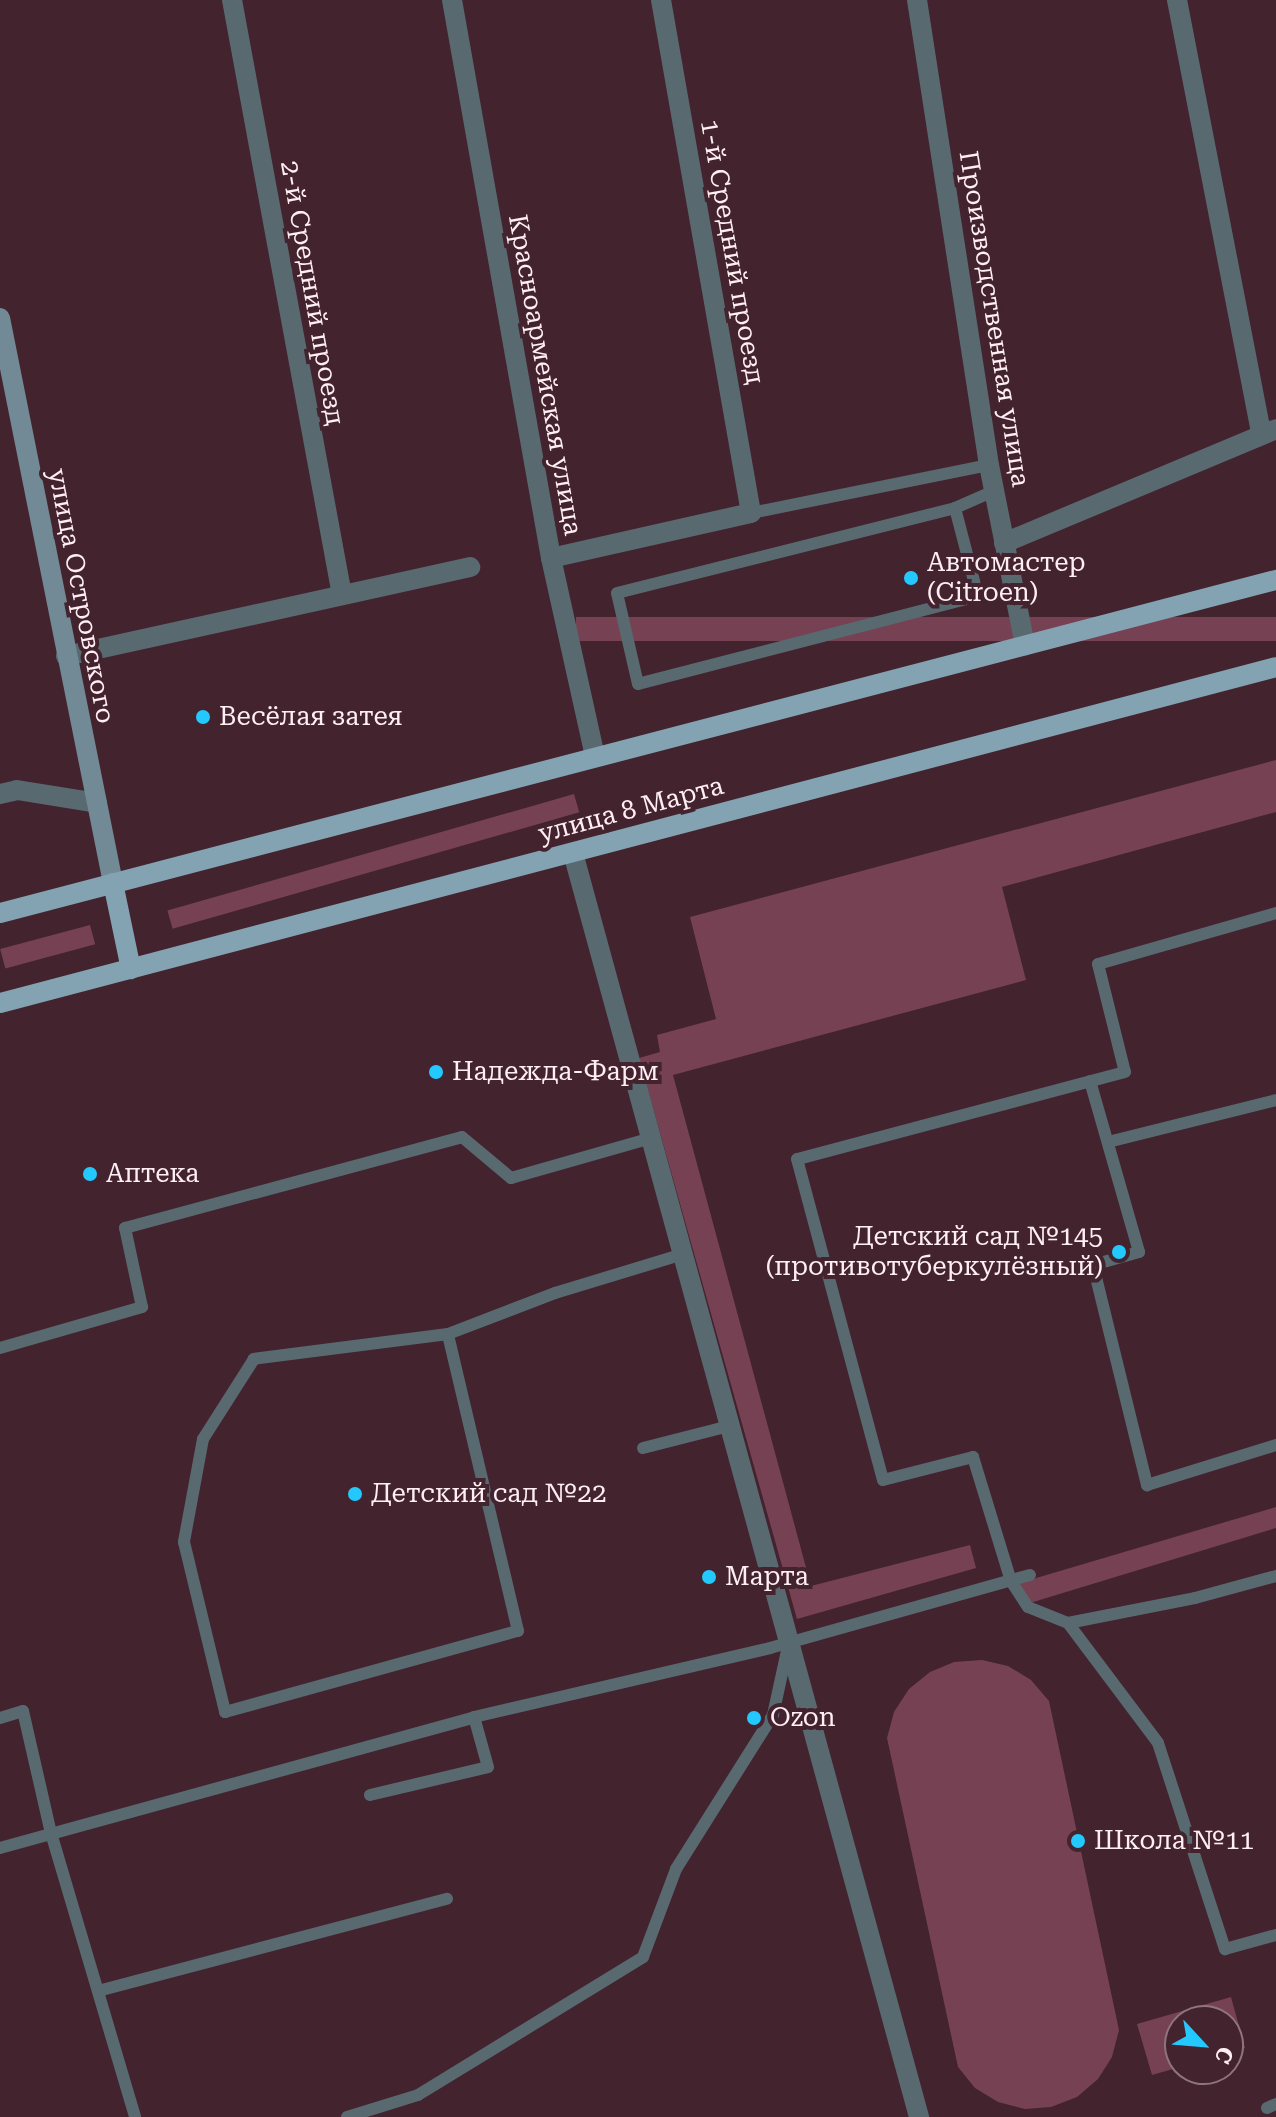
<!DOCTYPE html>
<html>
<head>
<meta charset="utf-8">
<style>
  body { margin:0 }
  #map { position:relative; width:1276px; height:2117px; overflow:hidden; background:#42232e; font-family:"Roboto Serif",serif }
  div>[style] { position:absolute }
  .green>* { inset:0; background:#774154; transform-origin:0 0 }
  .lane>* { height:12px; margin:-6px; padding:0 6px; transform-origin:6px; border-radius:6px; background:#596970 }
  .street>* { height:20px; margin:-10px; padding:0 10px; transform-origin:10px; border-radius:10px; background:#596970 }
  .secondary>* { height:20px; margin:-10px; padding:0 10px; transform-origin:10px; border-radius:10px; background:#718a95 }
  .primary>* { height:20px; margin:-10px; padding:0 10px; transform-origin:10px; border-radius:10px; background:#83a3b2 }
  .dots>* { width:22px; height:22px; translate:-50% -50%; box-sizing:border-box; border:4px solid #42232e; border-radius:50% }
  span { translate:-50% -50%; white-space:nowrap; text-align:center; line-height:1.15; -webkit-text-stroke:8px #42232e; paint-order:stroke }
  .street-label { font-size:26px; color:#ffeef3 }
  .poi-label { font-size:26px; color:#ffeef3 }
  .left { translate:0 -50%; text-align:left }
  .right { translate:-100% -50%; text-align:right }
  .north { position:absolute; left:1164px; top:2005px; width:80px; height:80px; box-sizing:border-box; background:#42232e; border:2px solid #8e747d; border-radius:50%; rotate:116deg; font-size:22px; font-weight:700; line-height:32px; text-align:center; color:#ffeef3 }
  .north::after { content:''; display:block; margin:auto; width:28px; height:36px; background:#23c9fe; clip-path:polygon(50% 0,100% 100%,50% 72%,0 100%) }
</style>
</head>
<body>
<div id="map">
  <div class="green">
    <div style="left:1276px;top:617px;width:24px;height:700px;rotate:90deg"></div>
    <div style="clip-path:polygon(1276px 760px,1276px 812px,1002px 887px,1026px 980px,673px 1075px,811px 1586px,970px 1545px,976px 1568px,797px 1619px,639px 1058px,660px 1052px,657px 1035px,716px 1019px,690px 917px)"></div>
    <div style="left:574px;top:794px;width:19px;height:423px;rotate:74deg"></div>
    <div style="left:90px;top:925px;width:20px;height:93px;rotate:75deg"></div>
    <div style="clip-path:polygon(1276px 1507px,1276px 1528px,1030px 1603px,1016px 1584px)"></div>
    <div style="clip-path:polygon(982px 1660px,1008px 1666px,1031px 1680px,1049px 1701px,1119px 2030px,1112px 2057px,1098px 2079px,1077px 2097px,1051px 2107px,1025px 2109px,998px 2102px,975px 2088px,958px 2067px,887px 1738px,894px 1712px,909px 1689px,930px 1672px,954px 1662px)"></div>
    <div style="clip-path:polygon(1231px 1997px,1245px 2048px,1228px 2053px,1228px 2021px,1180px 2021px,1180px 2067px,1152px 2075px,1137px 2024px)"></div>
  </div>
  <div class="lane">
    <div style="left:955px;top:508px;width:91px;rotate:75.4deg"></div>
    <div style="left:978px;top:596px;width:351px;rotate:165.5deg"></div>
    <div style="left:638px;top:684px;width:93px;rotate:-103deg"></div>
    <div style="left:617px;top:593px;width:349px;rotate:-14.1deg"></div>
    <div style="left:955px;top:508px;width:43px;rotate:-23.6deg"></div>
    <div style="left:751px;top:513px;width:243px;rotate:-11.4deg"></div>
    <div style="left:1276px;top:913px;width:185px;rotate:164deg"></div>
    <div style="left:1098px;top:964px;width:111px;rotate:76deg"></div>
    <div style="left:1125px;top:1072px;width:339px;rotate:165.1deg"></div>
    <div style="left:797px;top:1159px;width:332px;rotate:75deg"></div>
    <div style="left:883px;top:1480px;width:93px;rotate:-14.3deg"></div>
    <div style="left:973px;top:1457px;width:130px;rotate:73deg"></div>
    <div style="left:1011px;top:1581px;width:31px;rotate:57deg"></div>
    <div style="left:1028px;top:1607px;width:43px;rotate:21.8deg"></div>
    <div style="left:1068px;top:1623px;width:129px;rotate:-11.1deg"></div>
    <div style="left:1195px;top:1598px;width:84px;rotate:-15.2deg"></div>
    <div style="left:1090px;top:1081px;width:178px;rotate:74deg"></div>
    <div style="left:1139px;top:1252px;width:48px;rotate:164.2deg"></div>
    <div style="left:1093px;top:1265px;width:227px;rotate:76.2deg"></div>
    <div style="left:1147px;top:1485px;width:135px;rotate:-17.2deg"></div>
    <div style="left:1108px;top:1142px;width:173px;rotate:-14deg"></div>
    <div style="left:448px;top:1334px;width:196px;rotate:172.7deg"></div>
    <div style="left:254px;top:1359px;width:95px;rotate:122.5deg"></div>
    <div style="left:203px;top:1439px;width:105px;rotate:100.5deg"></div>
    <div style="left:184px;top:1542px;width:175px;rotate:76.4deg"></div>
    <div style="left:225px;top:1712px;width:304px;rotate:-15.5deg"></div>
    <div style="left:518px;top:1631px;width:305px;rotate:-103.3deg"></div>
    <div style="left:448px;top:1334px;width:115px;rotate:-21deg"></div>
    <div style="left:555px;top:1293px;width:134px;rotate:-16.9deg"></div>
    <div style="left:0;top:1348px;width:148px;rotate:-16.1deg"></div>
    <div style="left:142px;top:1307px;width:81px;rotate:-102.1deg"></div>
    <div style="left:125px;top:1228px;width:349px;rotate:-15.1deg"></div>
    <div style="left:462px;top:1137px;width:64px;rotate:39.9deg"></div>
    <div style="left:511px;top:1178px;width:146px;rotate:-15.9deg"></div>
    <div style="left:643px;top:1448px;width:89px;rotate:-14.3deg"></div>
    <div style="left:1068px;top:1623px;width:150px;rotate:53.1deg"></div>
    <div style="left:1158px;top:1743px;width:217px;rotate:72deg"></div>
    <div style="left:1225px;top:1949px;width:53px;rotate:-15.4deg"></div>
    <div style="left:0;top:1718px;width:24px;rotate:-17deg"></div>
    <div style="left:23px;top:1711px;width:125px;rotate:77.1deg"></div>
    <div style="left:51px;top:1833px;width:296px;rotate:73.5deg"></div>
    <div style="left:370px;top:1795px;width:121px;rotate:-13.3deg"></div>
    <div style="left:488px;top:1767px;width:52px;rotate:-105.6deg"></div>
    <div style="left:0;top:1848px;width:492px;rotate:-15.4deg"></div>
    <div style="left:474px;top:1717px;width:304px;rotate:-13.1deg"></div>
    <div style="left:770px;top:1648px;width:270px;rotate:-15.7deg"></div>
    <div style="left:98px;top:1991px;width:361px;rotate:-14.8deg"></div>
    <div style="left:1267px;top:2108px;width:10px;rotate:-24deg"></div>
    <div style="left:347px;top:2117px;width:74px;rotate:-17.2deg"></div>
    <div style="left:418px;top:2095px;width:264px;rotate:-31.5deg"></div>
    <div style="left:643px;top:1957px;width:94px;rotate:-69.4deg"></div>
    <div style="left:676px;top:1869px;width:182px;rotate:-57.8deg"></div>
    <div style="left:773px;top:1715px;width:71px;rotate:-77.7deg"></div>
  </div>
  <div class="street">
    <div style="left:232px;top:0;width:605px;rotate:79.53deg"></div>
    <div style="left:452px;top:0;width:567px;rotate:79.94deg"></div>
    <div style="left:551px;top:558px;width:204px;rotate:77.5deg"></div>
    <div style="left:917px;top:0;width:471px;rotate:81.2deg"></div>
    <div style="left:989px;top:465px;width:184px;rotate:78.7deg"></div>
    <div style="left:1177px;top:0;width:442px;rotate:79deg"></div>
    <div style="left:1004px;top:543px;width:295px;rotate:-22.7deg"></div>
    <div style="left:551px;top:558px;width:205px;rotate:-12.7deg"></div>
    <div style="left:751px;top:513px;width:521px;rotate:-99.95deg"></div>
    <div style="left:66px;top:656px;width:414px;rotate:-12.4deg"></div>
    <div style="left:0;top:794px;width:17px;rotate:-13deg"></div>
    <div style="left:17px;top:790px;width:81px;rotate:9.2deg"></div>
    <div style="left:573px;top:853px;width:1311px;rotate:74.69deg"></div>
  </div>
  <div class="secondary">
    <div style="left:0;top:318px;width:576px;rotate:78.69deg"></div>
  </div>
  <div class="primary">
    <div style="left:113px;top:883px;width:88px;rotate:78.2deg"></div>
    <div style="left:0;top:913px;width:1319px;rotate:-14.63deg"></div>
    <div style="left:0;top:1003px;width:1319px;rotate:-14.75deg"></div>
  </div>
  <div class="dots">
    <div style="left:911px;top:578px;background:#23c9fe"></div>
    <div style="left:203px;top:717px;background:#23c9fe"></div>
    <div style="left:436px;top:1072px;background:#23c9fe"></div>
    <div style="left:90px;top:1174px;background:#23c9fe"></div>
    <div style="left:1119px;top:1252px;background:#23c9fe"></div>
    <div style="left:355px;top:1494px;background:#23c9fe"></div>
    <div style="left:709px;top:1577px;background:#23c9fe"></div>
    <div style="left:754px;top:1718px;background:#23c9fe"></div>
    <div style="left:1078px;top:1841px;background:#23c9fe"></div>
  </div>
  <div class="street-label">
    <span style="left:732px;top:252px;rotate:80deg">1-й Средний проезд</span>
    <span style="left:312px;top:293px;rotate:80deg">2-й Средний проезд</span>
    <span style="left:994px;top:319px;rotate:81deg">Производственная улица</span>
    <span style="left:545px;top:375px;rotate:80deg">Красноармейская улица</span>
    <span style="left:81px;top:596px;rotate:79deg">улица Островского</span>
    <span style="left:631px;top:810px;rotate:-15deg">улица 8 Марта</span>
  </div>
  <div class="poi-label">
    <span class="left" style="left:927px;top:578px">Автомастер<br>(Citroen)</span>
    <span class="left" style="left:219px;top:717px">Весёлая затея</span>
    <span class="left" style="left:452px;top:1072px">Надежда-Фарм</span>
    <span class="left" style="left:106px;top:1174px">Аптека</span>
    <span class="right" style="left:1103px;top:1252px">Детский сад №145<br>(противотуберкулёзный)</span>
    <span class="left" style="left:371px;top:1494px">Детский сад №22</span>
    <span class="left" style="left:725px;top:1577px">Марта</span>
    <span class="left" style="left:770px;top:1718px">Ozon</span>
    <span class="left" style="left:1094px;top:1841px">Школа №11</span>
  </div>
  <div class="north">С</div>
</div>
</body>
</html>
